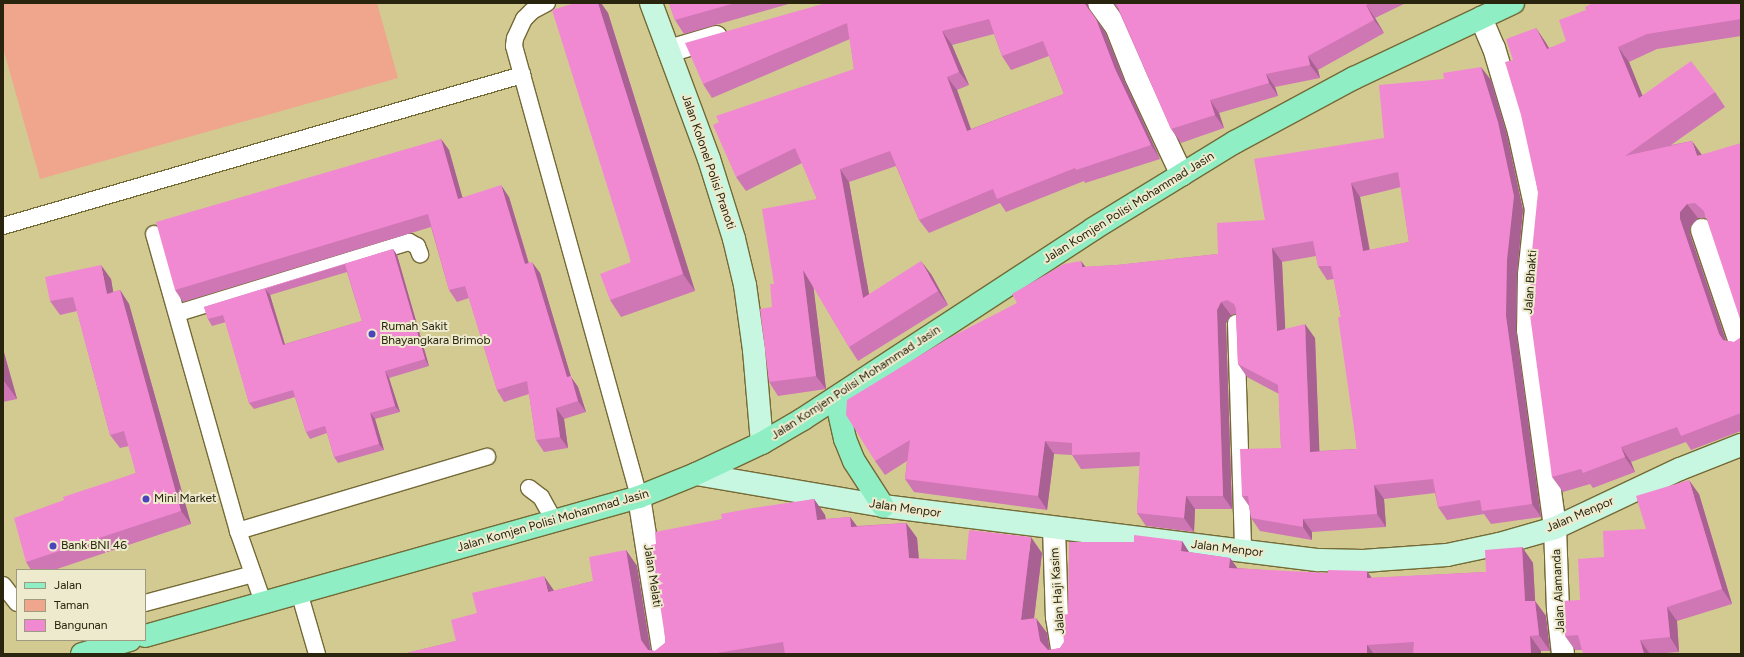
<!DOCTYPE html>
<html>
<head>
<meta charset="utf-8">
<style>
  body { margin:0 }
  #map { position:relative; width:1744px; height:657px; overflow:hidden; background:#d3ca92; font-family:Figtree,sans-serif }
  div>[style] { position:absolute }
  .green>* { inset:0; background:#f0a68d }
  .roads { filter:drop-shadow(1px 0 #746a36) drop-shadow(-1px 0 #746a36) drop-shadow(0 1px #746a36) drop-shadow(0 -1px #746a36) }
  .lane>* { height:16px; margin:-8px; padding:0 8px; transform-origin:8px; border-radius:8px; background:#fff }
  .street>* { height:22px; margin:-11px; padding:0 11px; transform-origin:11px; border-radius:11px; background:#fff }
  .secondary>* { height:22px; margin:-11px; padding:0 11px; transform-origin:11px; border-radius:11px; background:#c7f7e1 }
  .primary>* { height:22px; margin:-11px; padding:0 11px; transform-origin:11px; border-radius:11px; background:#8feec4 }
  .wall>* { inset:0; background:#cf76b5 }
  .shaded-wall>* { inset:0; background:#a96093 }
  .building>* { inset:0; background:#f189d2 }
  .dots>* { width:11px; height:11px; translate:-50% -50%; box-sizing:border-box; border:2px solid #eeeace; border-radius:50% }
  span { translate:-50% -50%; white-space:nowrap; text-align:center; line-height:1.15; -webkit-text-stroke:4px #eeeace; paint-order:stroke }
  .street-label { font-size:12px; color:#28240e }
  .poi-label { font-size:12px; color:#28240e }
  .left { translate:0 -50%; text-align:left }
  .frame { position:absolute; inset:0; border:4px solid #28240e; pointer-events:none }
  .legend { position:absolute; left:16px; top:569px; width:130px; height:72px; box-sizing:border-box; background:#eeeace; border:1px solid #9f9b81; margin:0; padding:5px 7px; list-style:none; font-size:12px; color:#28240e }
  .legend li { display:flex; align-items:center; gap:8px; height:20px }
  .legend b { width:20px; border:1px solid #9f9b81 }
</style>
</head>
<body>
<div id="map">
  <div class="green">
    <div style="clip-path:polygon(3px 3px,377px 3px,398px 78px,40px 179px,3px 48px)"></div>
  </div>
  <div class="roads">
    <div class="lane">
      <div style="left:547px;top:3px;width:17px;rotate:152deg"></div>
      <div style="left:532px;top:11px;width:11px;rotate:135deg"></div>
      <div style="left:524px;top:19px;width:21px;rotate:115deg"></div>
      <div style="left:515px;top:38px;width:8px;rotate:97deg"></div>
      <div style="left:514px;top:46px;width:468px;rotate:74.5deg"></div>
      <div style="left:3px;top:226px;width:541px;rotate:-16.22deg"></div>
      <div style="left:154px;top:234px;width:309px;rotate:74.2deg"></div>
      <div style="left:238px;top:531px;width:75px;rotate:70.6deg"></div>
      <div style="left:178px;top:313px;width:242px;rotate:-17.1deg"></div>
      <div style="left:409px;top:242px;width:9px;rotate:27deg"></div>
      <div style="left:417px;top:246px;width:9px;rotate:69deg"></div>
      <div style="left:1236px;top:323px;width:228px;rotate:88.2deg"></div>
      <div style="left:529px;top:488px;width:15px;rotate:37deg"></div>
      <div style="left:541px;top:497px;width:29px;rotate:61deg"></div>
      <div style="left:238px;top:531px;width:260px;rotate:-16.6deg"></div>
      <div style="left:3px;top:585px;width:23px;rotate:52deg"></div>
      <div style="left:299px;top:592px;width:65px;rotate:73.8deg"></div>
      <div style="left:145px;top:603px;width:112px;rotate:-15deg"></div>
    </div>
    <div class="street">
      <div style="left:1099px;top:3px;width:29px;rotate:54deg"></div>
      <div style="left:1116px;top:26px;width:55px;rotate:68.6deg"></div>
      <div style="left:1136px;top:77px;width:108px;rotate:64.9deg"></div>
      <div style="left:1481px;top:18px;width:33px;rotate:67deg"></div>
      <div style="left:1494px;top:48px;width:88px;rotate:73.4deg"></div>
      <div style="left:1519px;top:132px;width:79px;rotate:77.6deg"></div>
      <div style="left:1536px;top:209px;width:66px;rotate:96.1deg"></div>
      <div style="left:1529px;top:275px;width:55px;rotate:91deg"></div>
      <div style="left:1528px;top:330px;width:200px;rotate:82.2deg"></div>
      <div style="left:1555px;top:528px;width:81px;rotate:87.9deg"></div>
      <div style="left:1558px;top:609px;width:45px;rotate:83.7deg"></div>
      <div style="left:669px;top:51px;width:49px;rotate:-16.6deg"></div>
      <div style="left:1702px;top:230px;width:121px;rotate:71.3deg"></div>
      <div style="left:639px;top:497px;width:159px;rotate:81deg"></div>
      <div style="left:1054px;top:528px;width:89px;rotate:88.1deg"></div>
      <div style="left:1057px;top:617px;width:37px;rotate:81deg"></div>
    </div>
    <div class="secondary">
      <div style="left:651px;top:3px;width:166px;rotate:69.6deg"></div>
      <div style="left:709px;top:159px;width:84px;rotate:72.6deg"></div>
      <div style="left:734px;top:239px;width:47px;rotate:76.6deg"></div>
      <div style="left:745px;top:285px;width:66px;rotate:82.1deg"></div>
      <div style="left:754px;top:350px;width:93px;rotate:85.1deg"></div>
      <div style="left:696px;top:474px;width:190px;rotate:9.7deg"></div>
      <div style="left:883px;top:506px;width:439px;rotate:7.1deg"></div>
      <div style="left:1319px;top:560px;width:44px;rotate:1.3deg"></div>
      <div style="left:1363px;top:561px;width:84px;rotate:-4.1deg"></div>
      <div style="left:1447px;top:555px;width:53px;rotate:-11.9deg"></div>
      <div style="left:1499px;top:544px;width:58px;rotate:-15.9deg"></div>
      <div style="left:1555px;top:528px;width:138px;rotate:-25.3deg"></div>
      <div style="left:1680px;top:469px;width:66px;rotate:-21.5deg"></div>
    </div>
    <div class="primary">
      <div style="left:836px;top:399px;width:41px;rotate:77.3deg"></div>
      <div style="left:845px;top:439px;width:24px;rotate:68deg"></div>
      <div style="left:854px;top:461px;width:54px;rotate:57.2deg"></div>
      <div style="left:145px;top:636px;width:513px;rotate:-15.72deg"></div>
      <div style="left:639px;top:497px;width:61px;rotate:-22deg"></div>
      <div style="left:696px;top:474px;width:73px;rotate:-25.2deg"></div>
      <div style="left:762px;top:443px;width:48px;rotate:-30.3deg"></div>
      <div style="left:803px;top:419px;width:347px;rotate:-33.2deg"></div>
      <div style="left:1093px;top:229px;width:167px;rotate:-31.5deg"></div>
      <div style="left:1235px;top:142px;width:135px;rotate:-28.3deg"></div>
      <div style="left:1354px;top:78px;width:176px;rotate:-25.3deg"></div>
      <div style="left:82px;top:654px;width:50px;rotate:-16.3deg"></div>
    </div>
  </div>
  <div class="wall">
    <div style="clip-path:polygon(575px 3px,601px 3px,608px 13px,695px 291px,621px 317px,610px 300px,631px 262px)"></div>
    <div style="clip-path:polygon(669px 3px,792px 3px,684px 34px,675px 20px)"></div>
    <div style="clip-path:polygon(evenodd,826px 3px,1089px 9px,1105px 32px,1125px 82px,1160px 159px,1085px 183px,1084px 181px,1006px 212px,1000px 203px,929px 233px,919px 220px,896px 166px,849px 182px,869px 294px,931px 274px,948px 305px,858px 361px,849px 347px,813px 286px,826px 389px,778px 396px,769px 382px,772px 307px,774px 284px,817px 199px,802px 163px,746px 191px,736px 177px,854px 69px,850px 39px,712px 98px,703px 84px,826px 3px,994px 34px,1002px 56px,1011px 70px,1049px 56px,1064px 94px,971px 129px,957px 90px,969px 85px,952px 45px,994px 34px)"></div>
    <div style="clip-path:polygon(1113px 3px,1406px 3px,1375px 18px,1384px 33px,1318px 70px,1320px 78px,1275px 87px,1278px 96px,1219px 113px,1224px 128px,1181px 143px,1171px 129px,1118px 9px)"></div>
    <div style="clip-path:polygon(1741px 3px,1741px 36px,1657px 49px,1629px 62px,1642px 95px,1715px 92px,1725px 107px,1671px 145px,1692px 141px,1706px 219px,1705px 218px,1698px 218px,1690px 227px,1690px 234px,1726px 341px,1734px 342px,1740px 338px,1741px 335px,1741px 431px,1691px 450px,1686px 442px,1631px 462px,1635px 472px,1593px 488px,1590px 484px,1563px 492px,1552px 477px,1538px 192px,1513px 60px,1536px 28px,1546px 43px,1549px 48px)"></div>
    <div style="clip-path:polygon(evenodd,1491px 80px,1507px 135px,1523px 210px,1517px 274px,1516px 330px,1541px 517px,1491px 524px,1484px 514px,1447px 520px,1438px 507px,1435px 493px,1384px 499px,1386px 527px,1312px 532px,1312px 540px,1260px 531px,1251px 518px,1249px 506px,1242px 496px,1281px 448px,1279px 394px,1247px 377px,1238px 364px,1236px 314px,1231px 315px,1226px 323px,1232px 509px,1195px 509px,1194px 532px,1146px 526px,1137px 513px,1140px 466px,1081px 469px,1072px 455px,1054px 454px,1047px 510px,914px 492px,905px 479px,907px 461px,885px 475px,875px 461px,1017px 303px,1085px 267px,1117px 265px,1218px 254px,1265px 220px,1384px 138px,1491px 80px,1401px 187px,1409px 242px,1370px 250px,1360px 197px,1401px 187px,1491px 80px,1316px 256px,1318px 266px,1327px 280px,1334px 279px,1341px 317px,1357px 449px,1319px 451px,1315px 338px,1285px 329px,1282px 262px,1316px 256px)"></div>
    <div style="clip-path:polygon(441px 139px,449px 150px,462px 197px,509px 197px,529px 263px,540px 273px,571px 377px,578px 387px,586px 412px,564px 419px,568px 448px,544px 452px,536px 440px,529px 394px,504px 402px,497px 390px,469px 298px,457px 302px,449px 290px,431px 227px,183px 302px,175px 290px)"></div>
    <div style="clip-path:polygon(evenodd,393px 249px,397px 255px,429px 366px,389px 378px,400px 412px,375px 419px,384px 450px,338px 463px,334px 457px,327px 433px,310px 439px,306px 432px,295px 397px,254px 409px,249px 403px,226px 322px,212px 326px,208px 319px,204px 307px,393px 249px,347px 272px,362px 321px,285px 344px,270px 295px,347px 272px)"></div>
    <div style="clip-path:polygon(111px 279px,113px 292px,120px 290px,129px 304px,191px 524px,54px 570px,31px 570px,26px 562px,64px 500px,136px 473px,129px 446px,120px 448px,110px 435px,77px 311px,60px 315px,50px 301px)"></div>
    <div style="clip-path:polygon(3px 349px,17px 399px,3px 402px)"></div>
    <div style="clip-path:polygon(1699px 494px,1732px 604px,1677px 621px,1679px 652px,1650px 654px,1581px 650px,1575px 650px,1565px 636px,1604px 557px)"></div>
    <div style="clip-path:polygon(814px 499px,825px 515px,826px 519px,850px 517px,857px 526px,906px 523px,917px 538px,919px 559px,966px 560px,1042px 553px,1034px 618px,1047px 633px,1050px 650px,1060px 648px,1064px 642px,1068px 614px,1134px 542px,1182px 541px,1189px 552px,1230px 558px,1237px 568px,1371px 578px,1486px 572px,1522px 547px,1533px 563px,1535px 601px,1546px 616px,1550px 651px,1541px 651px,1541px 654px,403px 654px,456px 641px,477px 613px,554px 591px,593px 581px,626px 550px,637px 566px,651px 650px,655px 651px,665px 643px,665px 637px,656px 544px,722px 519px)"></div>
  </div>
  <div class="shaded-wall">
    <div style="clip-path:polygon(598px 3px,601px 3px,608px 13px,695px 291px,683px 274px)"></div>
    <div style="clip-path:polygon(1084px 3px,1088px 3px,1089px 10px)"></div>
    <div style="clip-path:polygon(1366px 5px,1375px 18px,1384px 33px,1374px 20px)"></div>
    <div style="clip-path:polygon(1096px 19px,1105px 32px,1125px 82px,1160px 159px,1151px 145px,1115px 69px)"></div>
    <div style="clip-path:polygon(1536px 28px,1546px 43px,1558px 64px,1547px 49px)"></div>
    <div style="clip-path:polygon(942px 31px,952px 45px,969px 85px,959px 72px)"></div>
    <div style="clip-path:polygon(1618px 47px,1629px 62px,1649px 112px,1639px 98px)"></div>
    <div style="clip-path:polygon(1308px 56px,1318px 70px,1320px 78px,1310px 65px)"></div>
    <div style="clip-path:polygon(1481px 67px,1491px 80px,1507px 135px,1523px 210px,1517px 274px,1516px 330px,1541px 517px,1532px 504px,1506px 316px)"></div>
    <div style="clip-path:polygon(1266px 74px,1275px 87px,1278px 96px,1269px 83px)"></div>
    <div style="clip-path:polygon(947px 77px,957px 90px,976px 144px,967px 131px)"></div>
    <div style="clip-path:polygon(1210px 100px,1219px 113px,1224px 128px,1215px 115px)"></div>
    <div style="clip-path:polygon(441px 139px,449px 150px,466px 210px,458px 199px)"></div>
    <div style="clip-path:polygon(1692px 141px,1702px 155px,1697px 156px)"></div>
    <div style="clip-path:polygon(840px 169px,849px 182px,872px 311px,863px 298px)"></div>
    <div style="clip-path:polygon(1351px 183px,1360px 197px,1372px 265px,1363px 251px)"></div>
    <div style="clip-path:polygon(501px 185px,509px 197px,532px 275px,525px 264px)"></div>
    <div style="clip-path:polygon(1687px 204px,1698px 218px,1690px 227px,1690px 234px,1729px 349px,1719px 334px,1680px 219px,1680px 212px)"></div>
    <div style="clip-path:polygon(1272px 248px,1282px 262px,1286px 344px,1277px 331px)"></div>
    <div style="clip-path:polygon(393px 249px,397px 255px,429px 366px,425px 359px)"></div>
    <div style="clip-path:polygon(921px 261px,931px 274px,948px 305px,938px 291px)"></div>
    <div style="clip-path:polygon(1081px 261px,1091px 274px,1082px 267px)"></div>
    <div style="clip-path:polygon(532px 262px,540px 273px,571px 377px,578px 387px,586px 412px,578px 401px,567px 377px)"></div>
    <div style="clip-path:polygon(101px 265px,111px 279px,116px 308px,107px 294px)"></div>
    <div style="clip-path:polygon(803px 270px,813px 283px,826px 389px,816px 376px)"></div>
    <div style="clip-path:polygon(265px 289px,270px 295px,287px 352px,283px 345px)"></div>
    <div style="clip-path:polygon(120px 290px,129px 304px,191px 524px,181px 511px)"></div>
    <div style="clip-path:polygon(1221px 302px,1231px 315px,1226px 323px,1232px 509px,1223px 496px,1217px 310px)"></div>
    <div style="clip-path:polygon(1305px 324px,1315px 338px,1320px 465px,1310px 452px)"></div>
    <div style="clip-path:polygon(3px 349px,17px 399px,4px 381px,3px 376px)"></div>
    <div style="clip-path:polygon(385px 371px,389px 378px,400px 412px,395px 406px)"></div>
    <div style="clip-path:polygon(556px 408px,564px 419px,568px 448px,560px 437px)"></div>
    <div style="clip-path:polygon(370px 413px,375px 419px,384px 450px,379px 444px)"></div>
    <div style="clip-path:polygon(1045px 441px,1054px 454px,1047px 510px,1038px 496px)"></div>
    <div style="clip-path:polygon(1621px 447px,1631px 462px,1635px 472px,1625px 457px)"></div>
    <div style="clip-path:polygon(1689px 480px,1699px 494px,1732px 604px,1722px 589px)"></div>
    <div style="clip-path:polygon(1374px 485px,1384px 499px,1386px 527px,1377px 514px)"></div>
    <div style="clip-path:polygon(1186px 496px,1195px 509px,1194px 532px,1184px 518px)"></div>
    <div style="clip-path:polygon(814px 499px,825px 515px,828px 536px,817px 520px)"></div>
    <div style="clip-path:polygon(850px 517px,861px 532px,851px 527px)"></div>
    <div style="clip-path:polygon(1303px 519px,1312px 532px,1312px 540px,1303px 527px)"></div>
    <div style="clip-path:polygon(906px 523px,917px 538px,920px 574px,909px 558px)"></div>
    <div style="clip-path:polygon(1031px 537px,1042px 553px,1032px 635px,1021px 620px)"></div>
    <div style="clip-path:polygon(1182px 541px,1192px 557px,1181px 551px)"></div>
    <div style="clip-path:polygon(1522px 547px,1533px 563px,1536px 616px,1525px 601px)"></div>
    <div style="clip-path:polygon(626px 550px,637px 566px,651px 654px,641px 640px)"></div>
    <div style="clip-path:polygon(1230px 558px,1241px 573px,1229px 568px)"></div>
    <div style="clip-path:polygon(1367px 571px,1378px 587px,1367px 578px)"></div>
    <div style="clip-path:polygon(544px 576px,555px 592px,548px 592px)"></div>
    <div style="clip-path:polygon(1535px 601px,1546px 616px,1550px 651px,1539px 635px)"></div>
    <div style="clip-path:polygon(1667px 607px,1677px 621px,1679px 652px,1670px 637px)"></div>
    <div style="clip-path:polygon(1036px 618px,1047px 633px,1050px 654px,1040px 641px)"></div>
    <div style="clip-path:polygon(1530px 636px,1541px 651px,1541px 654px,1531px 654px)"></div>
    <div style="clip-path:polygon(1640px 640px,1650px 654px,1644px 654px)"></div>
    <div style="clip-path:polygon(1367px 645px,1374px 654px,1367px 654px)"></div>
  </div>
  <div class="building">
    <div style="clip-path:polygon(575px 3px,598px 3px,683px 274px,610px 300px,600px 274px,631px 262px,552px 10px)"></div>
    <div style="clip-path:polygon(669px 3px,735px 3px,675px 20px)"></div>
    <div style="clip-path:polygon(evenodd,826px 3px,1084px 3px,1096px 19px,1115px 69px,1151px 145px,1076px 170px,1075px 168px,997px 199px,993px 189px,919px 220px,890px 151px,840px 169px,863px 298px,921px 261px,938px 291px,849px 347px,803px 270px,816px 376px,769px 382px,760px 309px,772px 307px,770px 284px,774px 284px,762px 209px,817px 199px,795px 148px,736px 177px,713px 125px,719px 122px,716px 116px,854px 69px,847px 23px,703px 84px,685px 43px,826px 3px,989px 19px,1002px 56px,1043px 41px,1064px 94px,967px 131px,947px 77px,959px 72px,942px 31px,989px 19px)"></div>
    <div style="clip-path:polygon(1115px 3px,1370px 3px,1366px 5px,1374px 20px,1308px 56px,1310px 65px,1266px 74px,1269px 83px,1210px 100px,1215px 115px,1171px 129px,1117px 5px)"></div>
    <div style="clip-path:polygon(1593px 3px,1741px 3px,1741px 19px,1647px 34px,1618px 47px,1639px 98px,1691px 61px,1715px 92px,1625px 156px,1692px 141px,1697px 156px,1741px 143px,1741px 322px,1704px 211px,1695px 203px,1687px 204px,1680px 212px,1680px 219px,1719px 334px,1723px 340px,1734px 342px,1740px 338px,1741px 335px,1741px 413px,1681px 436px,1677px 427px,1621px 447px,1625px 457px,1583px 473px,1581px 469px,1552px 477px,1530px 315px,1531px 261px,1538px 192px,1521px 115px,1505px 62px,1513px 60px,1506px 39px,1536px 28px,1547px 49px,1566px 41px,1559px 20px,1586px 10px,1585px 7px)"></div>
    <div style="clip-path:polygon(evenodd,1481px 67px,1498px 122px,1514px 196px,1507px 260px,1506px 316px,1532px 504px,1482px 511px,1480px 500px,1438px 507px,1433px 479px,1374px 485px,1377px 514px,1303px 519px,1303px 527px,1251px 518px,1248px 496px,1242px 496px,1240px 449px,1281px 448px,1278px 385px,1238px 364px,1236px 309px,1234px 304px,1227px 300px,1221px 302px,1217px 310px,1223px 496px,1186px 496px,1184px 518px,1137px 513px,1140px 452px,1072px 455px,1072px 443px,1045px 441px,1038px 496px,905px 479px,910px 440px,875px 461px,846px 415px,847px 400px,947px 339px,1017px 303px,1012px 294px,1064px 264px,1081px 261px,1082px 267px,1117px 265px,1218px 254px,1217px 223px,1265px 220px,1254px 159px,1384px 138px,1379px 85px,1444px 79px,1443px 73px,1481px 67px,1398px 172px,1409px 242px,1363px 251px,1351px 183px,1398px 172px,1481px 67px,1313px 241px,1318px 266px,1331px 266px,1341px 317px,1338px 317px,1357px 449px,1310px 452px,1305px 324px,1277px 331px,1272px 248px,1313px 241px)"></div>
    <div style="clip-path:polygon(441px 139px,458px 199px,501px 185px,525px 264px,532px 262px,567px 377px,571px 376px,578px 401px,556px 408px,560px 437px,536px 440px,527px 381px,497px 390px,465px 286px,449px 290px,428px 214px,175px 290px,156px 222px)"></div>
    <div style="clip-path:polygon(evenodd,393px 249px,425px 359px,385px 371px,395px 406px,370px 413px,379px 444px,334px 457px,325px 426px,306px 432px,293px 390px,249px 403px,223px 315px,208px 319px,204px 307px,393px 249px,345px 264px,362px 321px,283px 345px,265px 289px,345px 264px)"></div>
    <div style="clip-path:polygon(101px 265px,107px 294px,120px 290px,181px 511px,26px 562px,14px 518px,64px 500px,63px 497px,136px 473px,124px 431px,110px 435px,73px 297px,50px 301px,45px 277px)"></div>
    <div style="clip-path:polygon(1689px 480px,1722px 589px,1667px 607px,1670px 637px,1640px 640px,1644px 654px,1583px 654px,1578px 635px,1565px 636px,1561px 601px,1580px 600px,1578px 559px,1604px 557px,1603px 531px,1646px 529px,1636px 496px)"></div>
    <div style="clip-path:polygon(814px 499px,817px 520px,850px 517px,851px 527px,906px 523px,909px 558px,966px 560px,969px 530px,1031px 537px,1021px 620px,1036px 618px,1040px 641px,1048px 650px,1060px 648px,1064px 642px,1061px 615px,1068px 614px,1069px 542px,1134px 542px,1134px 535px,1182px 541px,1181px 551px,1230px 558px,1229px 568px,1328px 573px,1328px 570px,1367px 571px,1367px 578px,1486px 572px,1485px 550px,1522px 547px,1525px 601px,1535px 601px,1539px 635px,1530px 636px,1531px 654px,1413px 654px,1414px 642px,1367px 645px,1367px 654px,785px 654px,783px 642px,711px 654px,403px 654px,456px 641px,451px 620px,477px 613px,472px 593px,544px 576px,548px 592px,593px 581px,589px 557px,626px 550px,641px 640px,648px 650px,655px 651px,665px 643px,665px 637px,651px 545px,656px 544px,655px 532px,722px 519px,721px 514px,753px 508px)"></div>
  </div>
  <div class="dots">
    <div style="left:372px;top:334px;background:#4b44ba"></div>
    <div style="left:146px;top:499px;background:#4b44ba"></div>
    <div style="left:53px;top:546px;background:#4b44ba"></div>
  </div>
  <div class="street-label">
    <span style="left:708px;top:162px;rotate:71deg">Jalan Kolonel Polisi Pranoti</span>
    <span style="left:1129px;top:208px;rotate:-32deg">Jalan Komjen Polisi Mohammad Jasin</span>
    <span style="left:1531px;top:282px;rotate:-86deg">Jalan Bhakti</span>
    <span style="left:856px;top:383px;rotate:-33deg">Jalan Komjen Polisi Mohammad Jasin</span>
    <span style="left:905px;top:509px;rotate:8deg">Jalan Menpor</span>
    <span style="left:1580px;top:515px;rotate:-23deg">Jalan Menpor</span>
    <span style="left:553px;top:521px;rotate:-16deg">Jalan Komjen Polisi Mohammad Jasin</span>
    <span style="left:1227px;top:549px;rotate:7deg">Jalan Menpor</span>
    <span style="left:652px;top:576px;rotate:81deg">Jalan Melati</span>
    <span style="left:1058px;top:591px;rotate:-94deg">Jalan Haji Kasim</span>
    <span style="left:1559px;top:591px;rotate:-93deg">Jalan Alamanda</span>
  </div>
  <div class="poi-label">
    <span class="left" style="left:381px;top:334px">Rumah Sakit<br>Bhayangkara Brimob</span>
    <span class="left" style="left:154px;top:499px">Mini Market</span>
    <span class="left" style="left:61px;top:546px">Bank BNI 46</span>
  </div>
  <div class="frame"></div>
  <ul class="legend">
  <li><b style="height:5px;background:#8feec4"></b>Jalan</li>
  <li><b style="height:11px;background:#f0a68d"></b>Taman</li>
  <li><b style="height:11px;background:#f189d2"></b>Bangunan</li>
  </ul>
</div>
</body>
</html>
